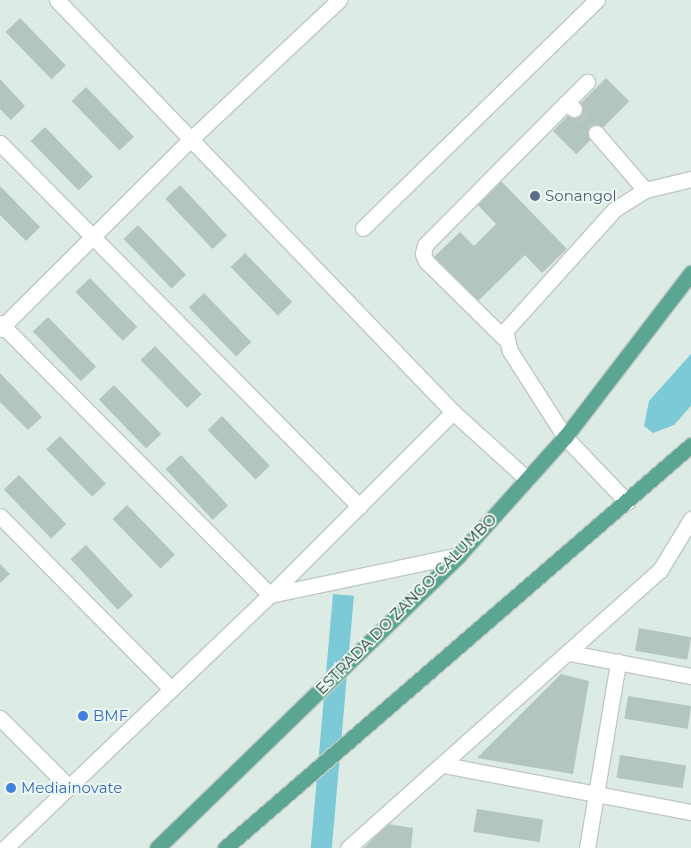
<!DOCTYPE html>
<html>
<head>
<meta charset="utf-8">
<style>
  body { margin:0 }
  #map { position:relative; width:691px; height:848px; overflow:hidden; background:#dcebe4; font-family:Montserrat,sans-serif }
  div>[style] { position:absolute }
  .water>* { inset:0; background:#7ccad8; transform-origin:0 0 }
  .building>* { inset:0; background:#b2c6bd; transform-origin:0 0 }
  .minor-tunnel>* { height:15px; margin-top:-7.5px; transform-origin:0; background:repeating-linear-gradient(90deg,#b6c8c1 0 15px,transparent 0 23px) }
  .roads { filter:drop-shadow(1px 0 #c0c8c6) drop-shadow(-1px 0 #c0c8c6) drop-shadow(0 1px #c0c8c6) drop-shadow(0 -1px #c0c8c6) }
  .minor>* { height:15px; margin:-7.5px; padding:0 7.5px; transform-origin:7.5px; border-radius:7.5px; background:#fff }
  .major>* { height:15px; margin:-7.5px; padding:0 7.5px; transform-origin:7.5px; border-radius:7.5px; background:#5ba692 }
  .dots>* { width:14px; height:14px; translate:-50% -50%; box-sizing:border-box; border:2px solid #edf7f2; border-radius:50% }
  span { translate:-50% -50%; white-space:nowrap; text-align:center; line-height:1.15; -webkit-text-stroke:4px #edf7f2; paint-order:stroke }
  .service-label { font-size:15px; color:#4e5e75 }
  .left { translate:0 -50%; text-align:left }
  .street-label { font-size:15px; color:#1d3c33 }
  .shop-label { font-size:15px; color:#366cbe }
</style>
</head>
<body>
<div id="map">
  <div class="water">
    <div style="clip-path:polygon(691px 354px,691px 406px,674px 425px,653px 433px,644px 426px,649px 401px)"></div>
    <div style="left:333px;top:594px;width:21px;height:368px;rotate:5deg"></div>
  </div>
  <div class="building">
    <div style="left:20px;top:18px;width:66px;height:20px;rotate:46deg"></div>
    <div style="left:606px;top:78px;width:33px;height:75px;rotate:45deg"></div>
    <div style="clip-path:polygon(0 79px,25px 106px,11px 120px,0 109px)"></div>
    <div style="left:86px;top:87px;width:69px;height:20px;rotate:46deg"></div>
    <div style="left:45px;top:127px;width:69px;height:20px;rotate:46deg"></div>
    <div style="clip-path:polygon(499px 179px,567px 249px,542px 273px,525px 255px,477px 302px,434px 257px,460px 232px,474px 246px,496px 224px,475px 202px)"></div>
    <div style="left:180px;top:185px;width:69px;height:20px;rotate:47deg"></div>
    <div style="clip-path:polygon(0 186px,40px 227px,26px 241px,0 215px)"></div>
    <div style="left:138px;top:225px;width:69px;height:20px;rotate:46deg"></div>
    <div style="left:245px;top:253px;width:68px;height:20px;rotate:46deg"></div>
    <div style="left:90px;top:278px;width:68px;height:20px;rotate:46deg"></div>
    <div style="left:204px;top:293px;width:68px;height:21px;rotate:46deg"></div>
    <div style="left:48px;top:317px;width:69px;height:21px;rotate:46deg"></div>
    <div style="left:155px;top:346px;width:67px;height:20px;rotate:46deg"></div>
    <div style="clip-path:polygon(0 373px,42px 417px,28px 430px,0 402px)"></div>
    <div style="left:114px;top:385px;width:68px;height:21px;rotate:46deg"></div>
    <div style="left:222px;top:416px;width:69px;height:20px;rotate:46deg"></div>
    <div style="left:60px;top:436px;width:66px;height:19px;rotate:46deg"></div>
    <div style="left:181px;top:455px;width:69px;height:21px;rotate:47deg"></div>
    <div style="left:19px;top:475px;width:68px;height:21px;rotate:46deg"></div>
    <div style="left:127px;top:505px;width:69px;height:20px;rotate:46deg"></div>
    <div style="left:86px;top:545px;width:69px;height:21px;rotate:47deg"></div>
    <div style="clip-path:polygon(0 564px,10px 574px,0 583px)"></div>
    <div style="left:639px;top:628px;width:53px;height:23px;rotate:10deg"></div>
    <div style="clip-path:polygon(561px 674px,589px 681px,573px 774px,477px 758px)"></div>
    <div style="left:628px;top:696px;width:64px;height:23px;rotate:9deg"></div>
    <div style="left:620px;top:755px;width:67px;height:23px;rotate:9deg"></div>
    <div style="left:477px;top:809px;width:67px;height:23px;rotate:9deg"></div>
    <div style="clip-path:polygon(388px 824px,413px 828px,411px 848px,364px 848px)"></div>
  </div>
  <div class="minor-tunnel">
    <div style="left:574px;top:109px;width:33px;rotate:47deg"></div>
  </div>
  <div class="roads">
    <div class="minor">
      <div style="left:57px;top:0;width:571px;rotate:46.13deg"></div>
      <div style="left:453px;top:412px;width:100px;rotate:42.2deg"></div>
      <div style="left:566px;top:103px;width:30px;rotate:-45deg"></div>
      <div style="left:596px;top:133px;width:75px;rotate:49.3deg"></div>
      <div style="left:0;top:143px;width:511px;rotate:45.32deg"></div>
      <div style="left:363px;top:228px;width:327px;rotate:-44.3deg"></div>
      <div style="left:0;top:323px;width:383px;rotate:45.2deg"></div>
      <div style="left:270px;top:595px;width:193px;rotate:-11.9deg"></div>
      <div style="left:0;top:329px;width:271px;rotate:-44.9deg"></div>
      <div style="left:192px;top:138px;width:202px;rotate:-43.2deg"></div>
      <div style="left:504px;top:338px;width:110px;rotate:-135.4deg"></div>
      <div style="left:426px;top:261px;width:8px;rotate:-113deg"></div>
      <div style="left:423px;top:254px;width:9px;rotate:-77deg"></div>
      <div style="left:425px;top:245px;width:200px;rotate:-45.2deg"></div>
      <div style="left:566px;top:103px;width:10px;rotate:37deg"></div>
      <div style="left:627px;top:502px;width:90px;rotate:-133.6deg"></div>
      <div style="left:565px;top:437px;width:102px;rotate:-122.6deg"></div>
      <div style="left:510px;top:351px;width:21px;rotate:-104deg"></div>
      <div style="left:505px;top:331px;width:164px;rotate:-48deg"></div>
      <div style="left:615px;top:209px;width:36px;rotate:-32deg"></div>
      <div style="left:645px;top:190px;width:47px;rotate:-13.4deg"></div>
      <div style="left:0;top:516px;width:243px;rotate:45.3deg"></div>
      <div style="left:570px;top:653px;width:123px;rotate:10.8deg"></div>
      <div style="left:0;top:718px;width:96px;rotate:45deg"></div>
      <div style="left:444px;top:765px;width:251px;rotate:10.8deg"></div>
      <div style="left:5px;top:848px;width:366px;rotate:-43.7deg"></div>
      <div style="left:270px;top:595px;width:259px;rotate:-45deg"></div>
      <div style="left:348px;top:848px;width:418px;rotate:-41.7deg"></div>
      <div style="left:660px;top:570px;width:60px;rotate:-58.7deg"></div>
      <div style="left:587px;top:848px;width:189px;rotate:-80.5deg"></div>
    </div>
    <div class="major">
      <div style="left:157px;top:848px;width:421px;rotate:-44.1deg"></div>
      <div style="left:459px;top:555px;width:159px;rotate:-48.1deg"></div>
      <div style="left:565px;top:437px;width:207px;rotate:-52.5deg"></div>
      <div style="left:225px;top:848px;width:616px;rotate:-40.85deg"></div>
    </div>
  </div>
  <div class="dots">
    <div style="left:535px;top:196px;background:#5c6f8a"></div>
    <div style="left:83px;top:716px;background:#3f7fe0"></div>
    <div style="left:11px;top:788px;background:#3f7fe0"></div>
  </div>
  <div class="service-label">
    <span class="left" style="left:545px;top:196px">Sonangol</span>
  </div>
  <div class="street-label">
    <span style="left:406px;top:604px;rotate:-45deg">ESTRADA DO ZANGO-CALUMBO</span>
  </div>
  <div class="shop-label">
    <span class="left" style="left:93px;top:716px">BMF</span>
    <span class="left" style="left:21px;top:788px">Mediainovate</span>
  </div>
</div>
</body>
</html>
